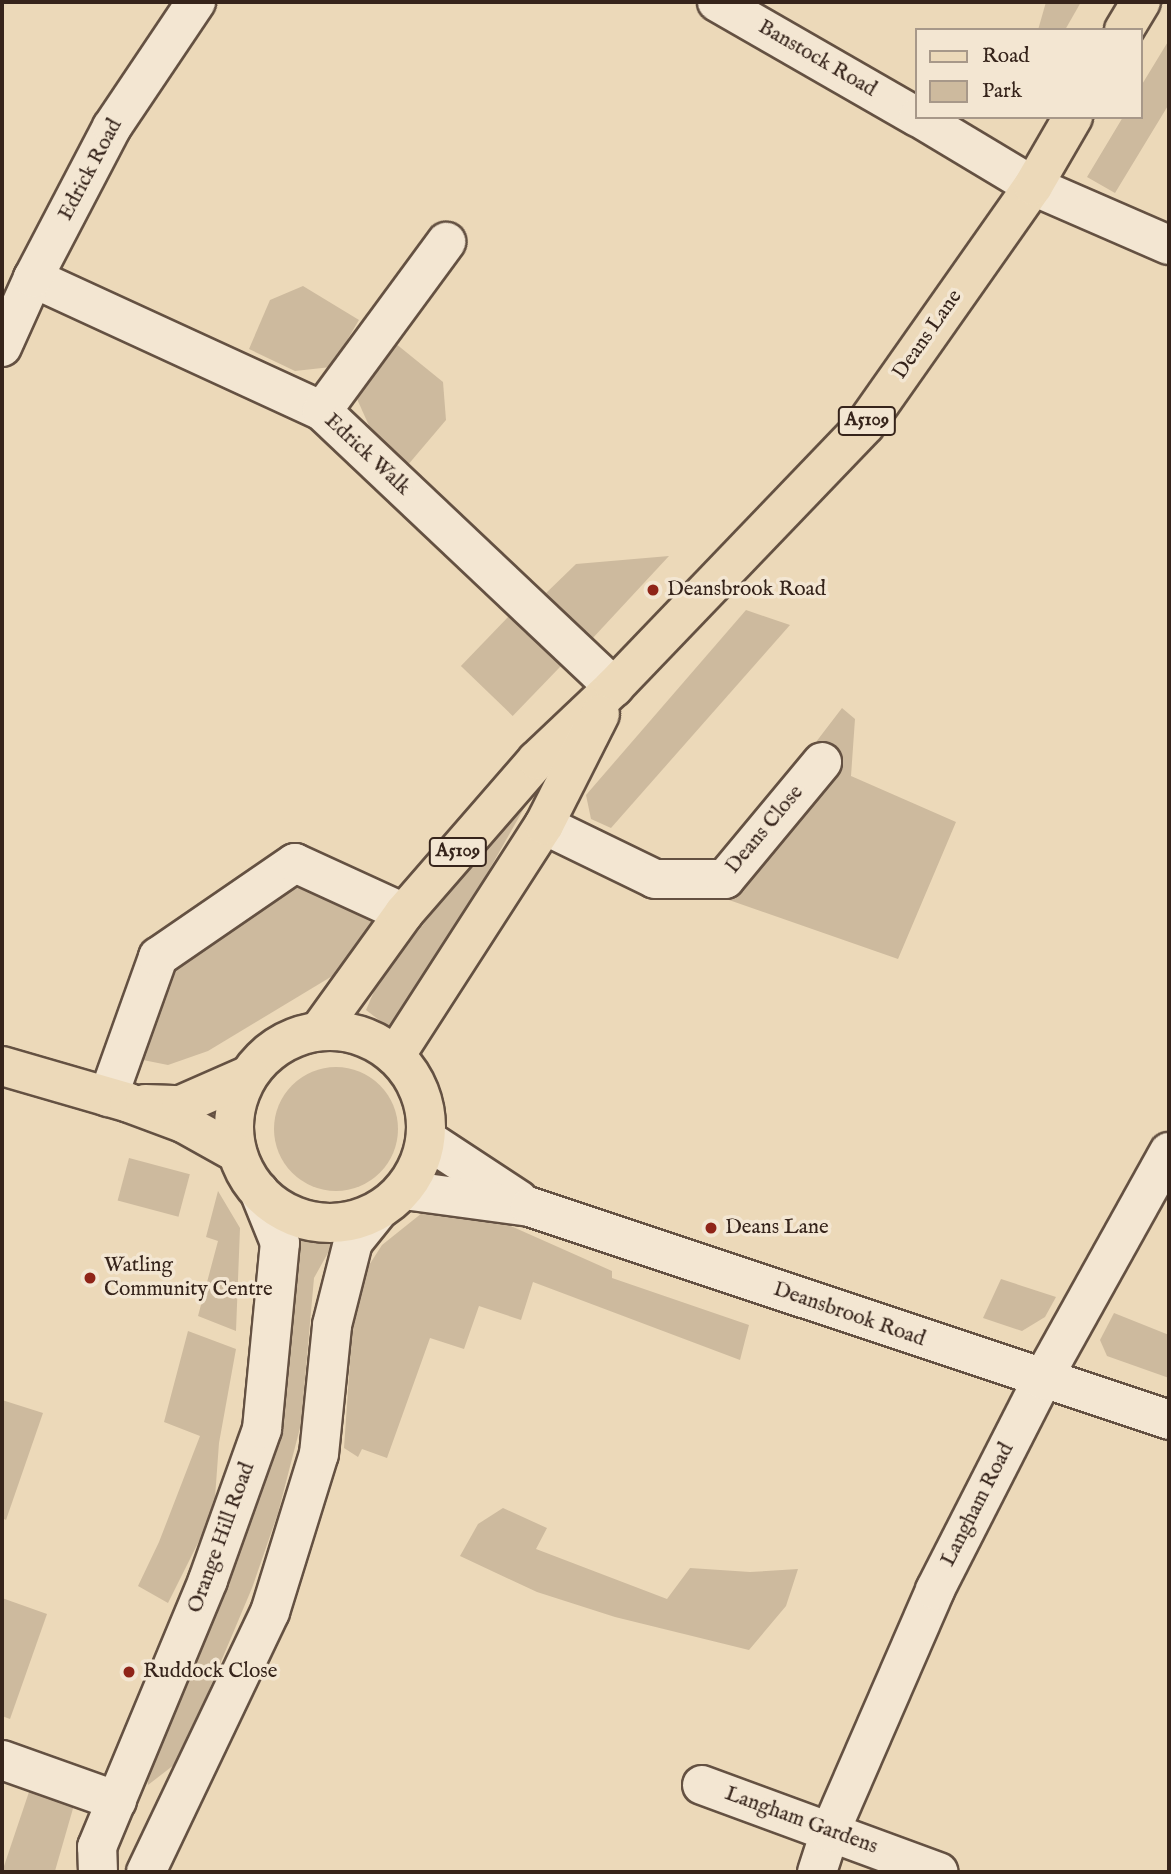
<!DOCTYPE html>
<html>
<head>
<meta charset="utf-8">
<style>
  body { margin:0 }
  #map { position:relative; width:1171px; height:1874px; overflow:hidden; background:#ecd9b9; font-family:"IM FELL English",serif }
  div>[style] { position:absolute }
  .green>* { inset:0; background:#cdba9e; transform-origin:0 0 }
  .round { border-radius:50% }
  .roads { filter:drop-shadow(2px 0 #645142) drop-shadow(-2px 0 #645142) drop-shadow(0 2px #645142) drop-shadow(0 -2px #645142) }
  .minor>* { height:38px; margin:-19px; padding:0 19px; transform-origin:19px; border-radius:19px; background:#f3e6d2 }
  .tertiary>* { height:38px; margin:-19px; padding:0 19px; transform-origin:19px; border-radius:19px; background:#f3e6d2 }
  .primary>* { height:38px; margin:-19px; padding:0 19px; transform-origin:19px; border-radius:19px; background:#ecd9b9 }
  .primary>.ring { margin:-19px; padding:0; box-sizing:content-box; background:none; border:38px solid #ecd9b9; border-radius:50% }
  .dots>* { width:19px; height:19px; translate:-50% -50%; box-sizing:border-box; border:4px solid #f3e6d2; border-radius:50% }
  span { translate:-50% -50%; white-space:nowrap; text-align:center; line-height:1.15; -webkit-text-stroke:7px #f3e6d2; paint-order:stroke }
  .shield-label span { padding:2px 5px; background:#f3e6d2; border:2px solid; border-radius:5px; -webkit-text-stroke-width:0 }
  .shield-label { font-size:19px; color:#36241b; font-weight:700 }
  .street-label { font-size:21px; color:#36241b }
  .poi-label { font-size:21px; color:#36241b }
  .left { translate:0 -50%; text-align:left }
  .frame { position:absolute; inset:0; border:4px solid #36241b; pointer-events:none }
  .legend { position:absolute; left:915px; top:28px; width:228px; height:91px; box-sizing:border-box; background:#f3e6d2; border:2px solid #a79889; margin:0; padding:9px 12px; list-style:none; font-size:21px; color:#36241b }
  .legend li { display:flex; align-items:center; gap:14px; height:35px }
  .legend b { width:35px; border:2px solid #a79889 }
</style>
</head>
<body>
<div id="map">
  <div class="green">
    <div style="clip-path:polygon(1046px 2px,1081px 2px,1065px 30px,1038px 30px)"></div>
    <div style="clip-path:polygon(1169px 40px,1169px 104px,1115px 193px,1087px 177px,1123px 117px,1141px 117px,1141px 86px)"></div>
    <div style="clip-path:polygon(303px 286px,359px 320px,331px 367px,295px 371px,249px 349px,270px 300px)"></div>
    <div style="clip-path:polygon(390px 339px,443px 382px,446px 420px,407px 466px,370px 428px,353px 390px)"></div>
    <div style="clip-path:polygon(669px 556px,591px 640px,543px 596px,576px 564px)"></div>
    <div style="clip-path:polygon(746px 610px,790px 625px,611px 828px,591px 819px,586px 795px)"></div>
    <div style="left:513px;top:612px;width:72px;height:75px;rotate:44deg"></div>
    <div style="clip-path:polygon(842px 708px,855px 719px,851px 776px,956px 822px,898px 959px,729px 900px,778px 835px,842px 764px,816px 742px)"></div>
    <div style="clip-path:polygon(544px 773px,418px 995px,388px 1027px,366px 1010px,379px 980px)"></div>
    <div style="clip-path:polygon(293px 886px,382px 918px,339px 972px,208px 1051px,168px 1065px,138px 1059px,169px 975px)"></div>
    <div class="round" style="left:274px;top:1067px;width:124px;height:124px"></div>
    <div style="left:129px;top:1158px;width:63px;height:44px;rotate:15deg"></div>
    <div style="clip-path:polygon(218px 1191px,240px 1228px,236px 1331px,198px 1316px,218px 1241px,206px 1237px)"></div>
    <div style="clip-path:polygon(422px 1213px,495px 1219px,612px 1271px,612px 1278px,749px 1325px,740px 1360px,533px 1282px,521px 1320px,479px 1306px,464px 1349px,430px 1338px,387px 1458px,362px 1449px,358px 1457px,344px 1448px,355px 1287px,382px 1245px)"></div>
    <div style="clip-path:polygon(291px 1232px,334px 1242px,314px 1278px,301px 1424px,278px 1513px,252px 1588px,179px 1761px,148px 1785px,145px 1754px,201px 1644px)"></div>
    <div style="clip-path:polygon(1001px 1279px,1056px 1297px,1045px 1317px,1022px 1331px,983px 1318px)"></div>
    <div style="clip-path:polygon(1114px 1313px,1169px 1335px,1169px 1378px,1107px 1356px,1100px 1340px)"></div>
    <div style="clip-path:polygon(188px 1331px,236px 1349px,219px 1443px,214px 1511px,168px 1603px,138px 1586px,159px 1542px,200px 1436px,164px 1422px)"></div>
    <div style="clip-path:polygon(2px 1400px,43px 1413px,6px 1520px,2px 1518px)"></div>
    <div style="clip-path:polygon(503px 1508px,547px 1528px,536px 1549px,667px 1599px,690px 1568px,750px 1572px,798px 1569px,786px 1606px,749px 1650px,615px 1617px,537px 1592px,460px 1556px,478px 1524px)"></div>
    <div style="clip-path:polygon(2px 1598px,47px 1614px,10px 1719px,2px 1716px)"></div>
    <div style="clip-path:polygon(31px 1786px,74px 1805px,55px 1871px,2px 1872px)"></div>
  </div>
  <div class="roads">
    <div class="minor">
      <div style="left:717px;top:2px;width:231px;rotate:29.9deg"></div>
      <div style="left:918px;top:117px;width:134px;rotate:31deg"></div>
      <div style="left:1033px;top:186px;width:148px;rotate:23.5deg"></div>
      <div style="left:33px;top:278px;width:318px;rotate:24.7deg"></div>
      <div style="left:322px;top:411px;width:402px;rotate:43.4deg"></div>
      <div style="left:2px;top:347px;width:76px;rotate:-65.8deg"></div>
      <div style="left:33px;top:278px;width:170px;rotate:-62.4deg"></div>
      <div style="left:112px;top:127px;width:151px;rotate:-56.1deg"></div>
      <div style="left:322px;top:411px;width:210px;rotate:-53.7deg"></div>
      <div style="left:544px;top:825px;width:123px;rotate:25.9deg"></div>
      <div style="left:655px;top:879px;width:70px"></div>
      <div style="left:725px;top:879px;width:152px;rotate:-50.3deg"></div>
      <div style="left:108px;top:1097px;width:149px;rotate:-70.3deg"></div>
      <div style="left:158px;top:957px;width:166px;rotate:-34.5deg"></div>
      <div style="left:295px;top:863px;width:120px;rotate:24.6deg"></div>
      <div style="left:2px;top:1760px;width:122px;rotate:19.6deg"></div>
      <div style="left:702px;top:1785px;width:252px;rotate:20.2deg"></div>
      <div style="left:817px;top:1872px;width:42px;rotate:-72deg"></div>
      <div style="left:830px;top:1832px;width:264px;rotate:-66.5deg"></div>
      <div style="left:935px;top:1590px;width:236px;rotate:-63deg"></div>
      <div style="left:1042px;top:1380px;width:261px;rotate:-60.9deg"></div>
    </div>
    <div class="tertiary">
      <div style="left:426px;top:1139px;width:111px;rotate:33.3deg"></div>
      <div style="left:404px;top:1190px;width:127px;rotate:7.7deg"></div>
      <div style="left:530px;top:1207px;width:674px;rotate:18.43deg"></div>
      <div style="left:98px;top:1872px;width:25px;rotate:-92deg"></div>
      <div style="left:97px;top:1847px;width:289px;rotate:-67.4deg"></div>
      <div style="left:208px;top:1580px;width:160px;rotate:-70.3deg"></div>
      <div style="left:262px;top:1429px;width:187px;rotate:-84.5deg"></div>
      <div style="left:280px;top:1243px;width:56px;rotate:-112deg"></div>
      <div style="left:146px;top:1872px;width:288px;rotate:-64.5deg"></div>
      <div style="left:270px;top:1612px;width:165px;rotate:-72.8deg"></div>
      <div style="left:319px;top:1454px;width:130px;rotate:-84.2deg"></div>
      <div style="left:332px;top:1325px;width:86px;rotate:-75.8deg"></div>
      <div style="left:353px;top:1242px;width:40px;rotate:-51deg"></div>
    </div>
    <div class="primary">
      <div style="left:1124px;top:30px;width:33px;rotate:-59deg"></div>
      <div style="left:319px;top:1031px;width:145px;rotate:-54.2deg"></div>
      <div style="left:404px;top:913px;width:203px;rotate:-49deg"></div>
      <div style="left:537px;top:760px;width:106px;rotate:-43.5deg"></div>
      <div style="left:614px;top:687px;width:363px;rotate:-46.2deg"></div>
      <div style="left:865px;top:425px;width:292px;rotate:-54.9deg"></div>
      <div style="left:1033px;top:186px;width:80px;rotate:-59.9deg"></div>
      <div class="ring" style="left:234px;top:1031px;width:154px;height:154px"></div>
      <div style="left:395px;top:1056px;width:275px;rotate:-57.2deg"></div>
      <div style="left:544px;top:825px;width:124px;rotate:-63.2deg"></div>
      <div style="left:2px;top:1066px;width:132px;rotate:16.2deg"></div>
      <div style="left:129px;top:1103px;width:58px;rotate:20.3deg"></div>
      <div style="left:183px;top:1123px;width:62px;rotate:29.1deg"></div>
      <div style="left:145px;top:1104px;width:36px;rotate:2deg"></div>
      <div style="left:181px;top:1105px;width:74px;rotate:-23.8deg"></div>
    </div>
  </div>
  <div class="dots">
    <div style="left:653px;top:590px;background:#8f2418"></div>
    <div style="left:711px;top:1228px;background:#8f2418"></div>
    <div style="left:90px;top:1278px;background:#8f2418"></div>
    <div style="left:129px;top:1672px;background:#8f2418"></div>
  </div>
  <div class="shield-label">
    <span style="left:867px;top:421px">A5109</span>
    <span style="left:458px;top:852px">A5109</span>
  </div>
  <div class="street-label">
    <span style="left:817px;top:59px;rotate:30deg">Banstock Road</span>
    <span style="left:91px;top:170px;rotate:-62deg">Edrick Road</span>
    <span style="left:928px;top:335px;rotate:-55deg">Deans Lane</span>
    <span style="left:367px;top:455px;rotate:43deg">Edrick Walk</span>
    <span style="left:765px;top:830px;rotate:-50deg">Deans Close</span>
    <span style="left:849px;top:1315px;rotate:19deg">Deansbrook Road</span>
    <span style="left:978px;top:1505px;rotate:-63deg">Langham Road</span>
    <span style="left:222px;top:1538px;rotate:-70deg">Orange Hill Road</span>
    <span style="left:801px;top:1821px;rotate:20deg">Langham Gardens</span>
  </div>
  <div class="poi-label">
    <span class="left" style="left:667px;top:590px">Deansbrook Road</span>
    <span class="left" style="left:725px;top:1228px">Deans Lane</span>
    <span class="left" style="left:104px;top:1278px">Watling<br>Community Centre</span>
    <span class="left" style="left:143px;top:1672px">Ruddock Close</span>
  </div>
  <div class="frame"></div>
  <ul class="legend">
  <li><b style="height:9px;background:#ecd9b9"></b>Road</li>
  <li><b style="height:19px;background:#cdba9e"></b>Park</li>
  </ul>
</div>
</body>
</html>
